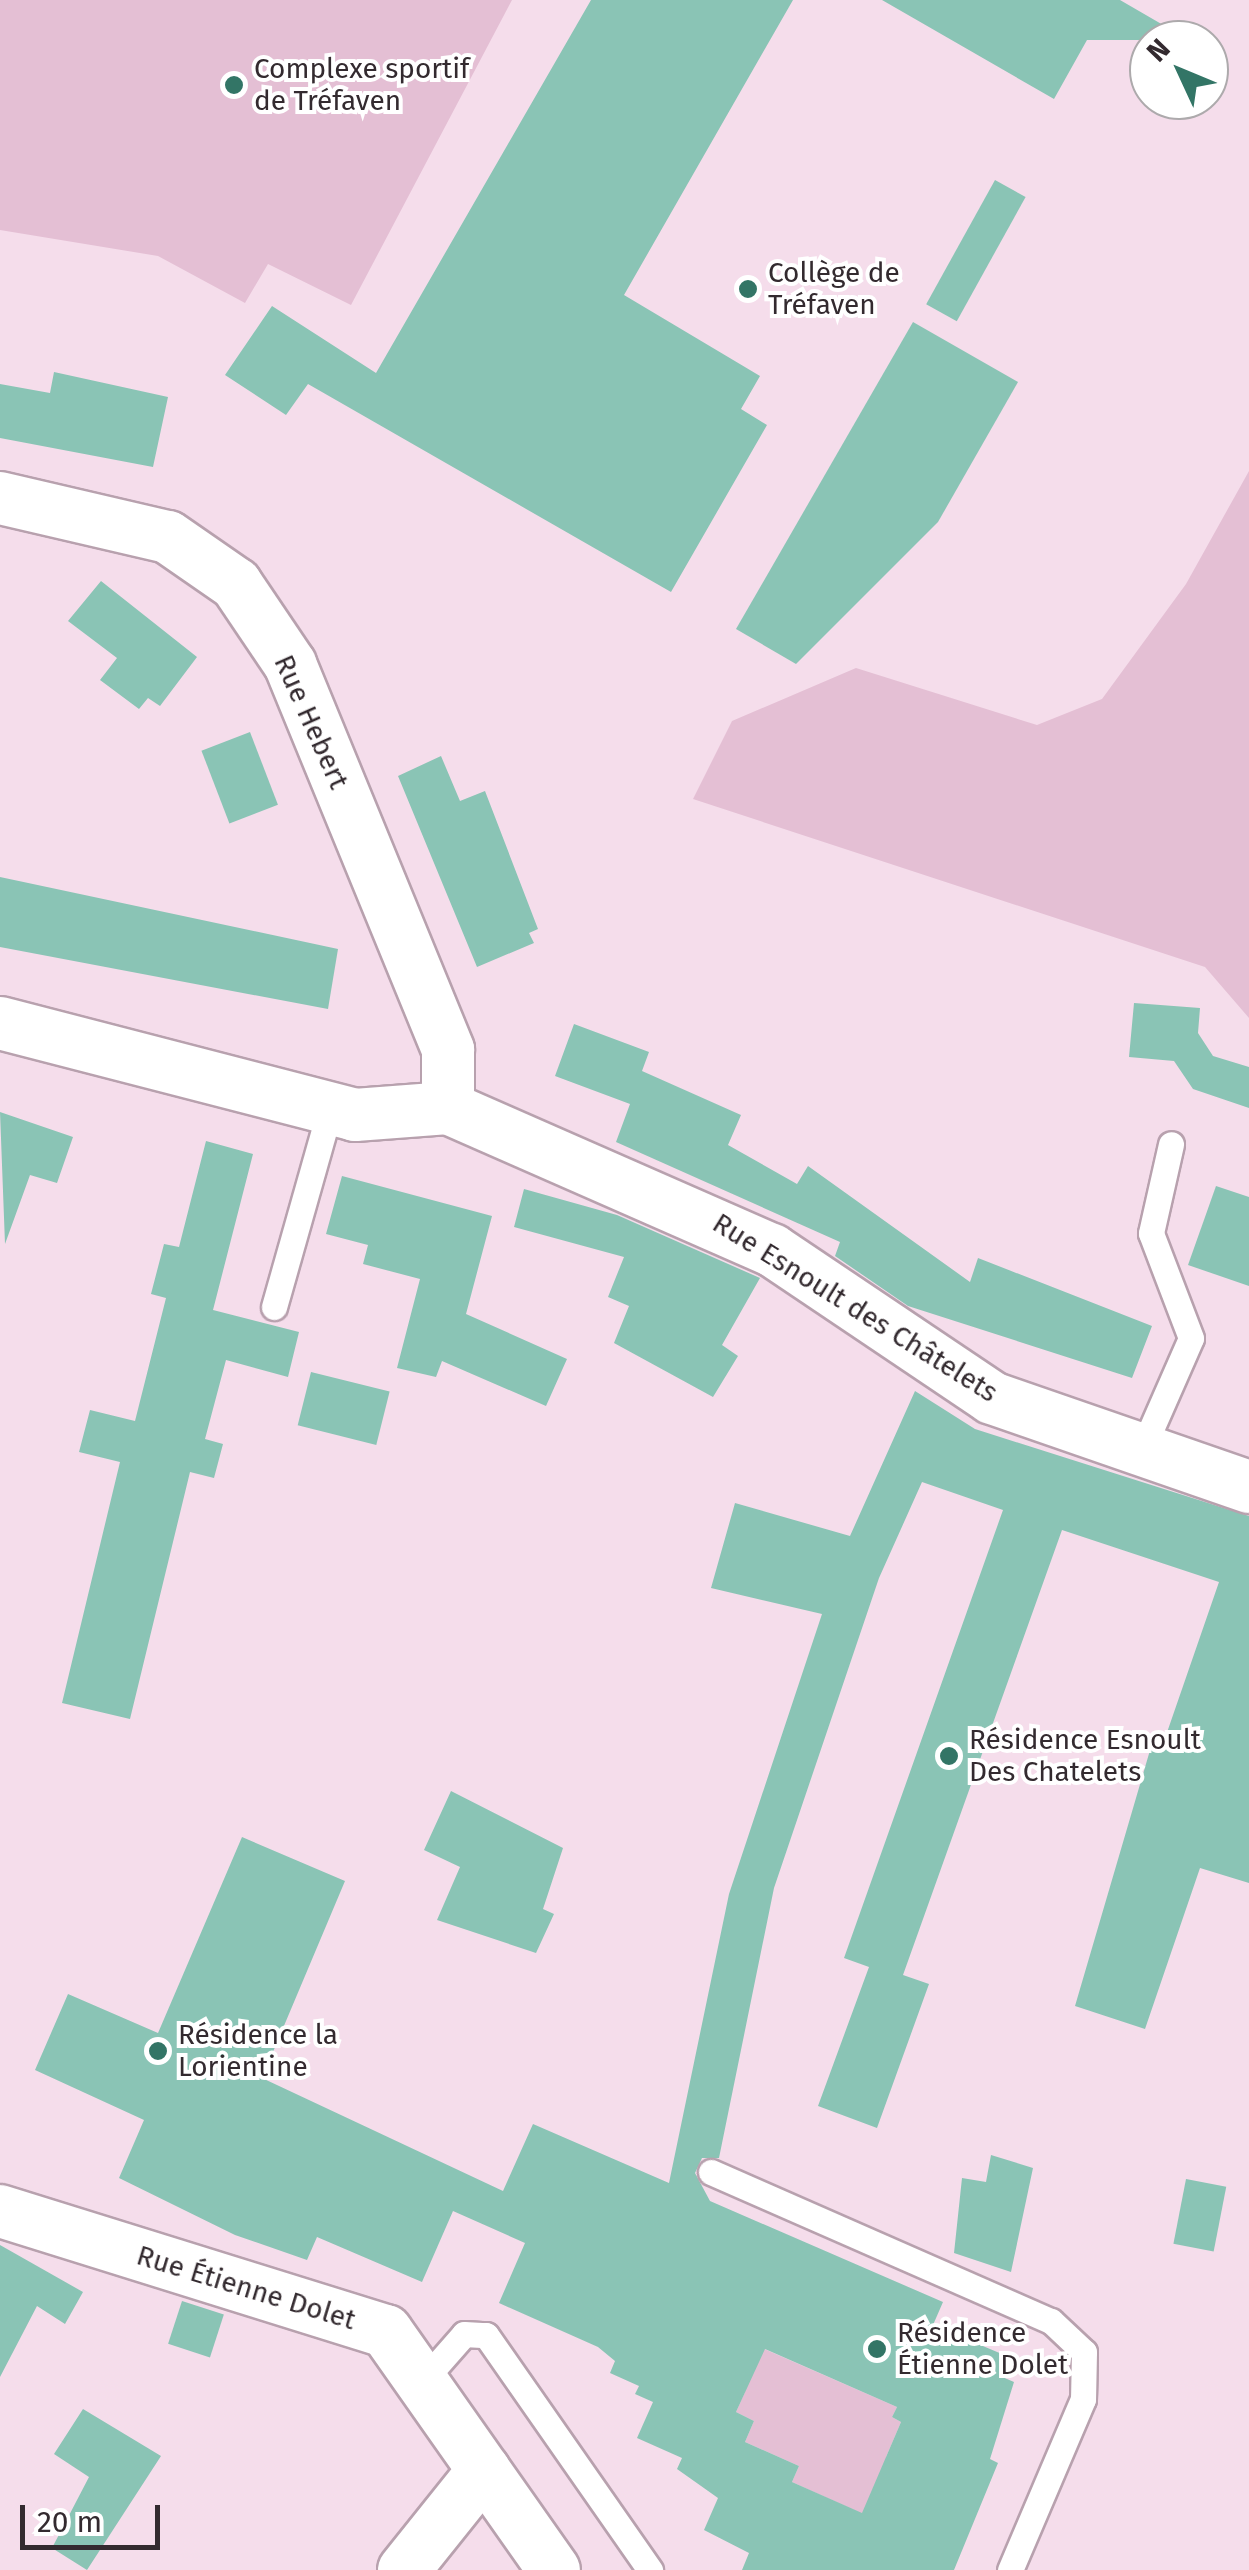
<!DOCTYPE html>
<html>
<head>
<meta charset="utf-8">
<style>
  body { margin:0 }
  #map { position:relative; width:1249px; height:2570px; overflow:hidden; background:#f5ddeb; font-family:"Fira Sans",sans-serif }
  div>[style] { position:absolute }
  .green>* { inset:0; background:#e4bfd4 }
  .building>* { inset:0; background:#8ac4b5; transform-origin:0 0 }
  .roads { filter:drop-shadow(2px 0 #b8a1ae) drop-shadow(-2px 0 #b8a1ae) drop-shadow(0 2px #b8a1ae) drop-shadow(0 -2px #b8a1ae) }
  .lane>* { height:25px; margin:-12.5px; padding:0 12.5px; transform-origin:12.5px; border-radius:12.5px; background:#fff }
  .street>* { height:52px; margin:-26px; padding:0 26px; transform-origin:26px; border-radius:26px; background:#fff }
  .dots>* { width:28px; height:28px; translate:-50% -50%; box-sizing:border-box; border:5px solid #fff; border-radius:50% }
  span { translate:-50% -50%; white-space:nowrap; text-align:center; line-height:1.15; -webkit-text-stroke:8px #fff; paint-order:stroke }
  .poi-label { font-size:28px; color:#332a2f }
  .left { translate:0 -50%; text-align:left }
  .street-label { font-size:28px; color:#332a2f }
  .north { position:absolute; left:1129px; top:20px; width:100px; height:100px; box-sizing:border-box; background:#fff; border:2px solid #adaaac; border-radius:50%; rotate:314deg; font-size:28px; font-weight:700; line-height:40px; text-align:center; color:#332a2f }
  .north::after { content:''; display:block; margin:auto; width:35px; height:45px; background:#337566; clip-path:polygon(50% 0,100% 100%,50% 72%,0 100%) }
  .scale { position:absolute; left:20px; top:2505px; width:140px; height:45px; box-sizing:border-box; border:5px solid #332a2f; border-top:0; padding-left:12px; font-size:30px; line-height:35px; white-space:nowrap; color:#332a2f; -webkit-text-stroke:8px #fff; paint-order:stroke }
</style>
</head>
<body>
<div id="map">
  <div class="green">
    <div style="clip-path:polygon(0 0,512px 0,351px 305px,268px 264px,245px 303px,158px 256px,0 230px)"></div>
    <div style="clip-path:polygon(1249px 471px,1249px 1018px,1205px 967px,693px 799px,732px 721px,856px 668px,1037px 725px,1102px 699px,1186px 584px)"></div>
    <div style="clip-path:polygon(673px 2309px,897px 2407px,892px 2417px,901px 2422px,886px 2457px,887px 2525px,792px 2482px,799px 2466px,745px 2442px,754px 2421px,736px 2412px,745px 2392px)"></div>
  </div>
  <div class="building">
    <div style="clip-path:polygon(591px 0,793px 0,624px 295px,760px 376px,741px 409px,767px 425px,671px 592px,308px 384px,286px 415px,225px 375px,272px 306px,376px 373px)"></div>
    <div style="clip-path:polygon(882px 0,1120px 0,1189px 40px,1087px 40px,1054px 99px)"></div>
    <div style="left:995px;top:180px;width:35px;height:142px;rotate:29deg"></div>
    <div style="clip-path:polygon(913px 322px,1018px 382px,938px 522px,796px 664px,736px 629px)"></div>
    <div style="clip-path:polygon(54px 372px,168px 397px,153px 467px,0 438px,0 384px,50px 393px)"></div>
    <div style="clip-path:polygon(101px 581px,197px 657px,160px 706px,148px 698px,139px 709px,100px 680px,117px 658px,68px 621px)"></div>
    <div style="left:250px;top:732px;width:78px;height:52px;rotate:69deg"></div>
    <div style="clip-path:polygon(441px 756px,460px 801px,485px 791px,538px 929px,529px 933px,534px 943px,477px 967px,398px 776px)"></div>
    <div style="clip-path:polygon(0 877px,338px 949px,328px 1009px,0 947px)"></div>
    <div style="clip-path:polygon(1134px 1003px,1200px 1008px,1198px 1033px,1213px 1056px,1249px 1067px,1249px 1108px,1193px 1089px,1174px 1061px,1129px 1057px)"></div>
    <div style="clip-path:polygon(574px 1024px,649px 1052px,642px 1071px,741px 1115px,728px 1145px,797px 1184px,808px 1166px,970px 1282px,978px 1258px,1152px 1326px,1132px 1378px,908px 1306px,835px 1256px,840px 1242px,616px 1142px,630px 1104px,555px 1076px)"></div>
    <div style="clip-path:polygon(0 1112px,73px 1137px,57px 1183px,30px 1175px,5px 1244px)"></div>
    <div style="clip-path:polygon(206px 1141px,253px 1154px,213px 1310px,299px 1332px,288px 1377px,226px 1360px,205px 1439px,223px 1444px,214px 1478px,190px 1472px,130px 1719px,62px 1703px,120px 1462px,79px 1452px,90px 1410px,135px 1421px,166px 1298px,151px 1294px,164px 1244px,179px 1247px)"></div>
    <div style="clip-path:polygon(342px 1176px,492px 1216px,466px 1314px,567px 1359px,546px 1406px,442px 1361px,436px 1377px,397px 1368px,420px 1279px,363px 1264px,368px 1245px,326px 1234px)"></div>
    <div style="clip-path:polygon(1216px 1186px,1249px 1197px,1249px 1286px,1188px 1265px)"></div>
    <div style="clip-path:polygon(524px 1189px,617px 1215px,760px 1278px,722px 1345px,738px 1356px,713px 1397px,614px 1343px,629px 1306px,608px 1297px,624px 1257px,514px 1227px)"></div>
    <div style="left:311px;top:1372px;width:81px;height:55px;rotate:14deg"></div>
    <div style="clip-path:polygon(evenodd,915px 1391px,975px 1429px,1249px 1516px,1249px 1883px,1200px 1868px,1145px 2029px,1075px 2006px,1153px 1740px,1163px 1744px,1219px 1582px,1062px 1530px,903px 1975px,929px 1984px,877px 2128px,818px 2106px,869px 1967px,844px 1958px,1003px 1510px,922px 1482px,879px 1578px,774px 1888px,719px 2158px,702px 2158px,695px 2173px,710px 2201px,943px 2302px,933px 2325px,1009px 2357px,1000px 2376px,1014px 2382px,990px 2459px,998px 2463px,954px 2570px,742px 2570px,749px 2553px,704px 2530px,718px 2498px,677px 2469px,682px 2458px,637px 2438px,653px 2402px,635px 2394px,639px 2386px,610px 2373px,615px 2361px,598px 2347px,499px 2303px,525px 2243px,453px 2211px,422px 2282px,317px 2237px,307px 2260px,235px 2235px,119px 2178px,144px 2120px,35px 2070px,68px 1994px,158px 2033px,242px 1837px,345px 1881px,262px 2078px,503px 2191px,533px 2124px,669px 2183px,729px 1894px,822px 1614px,711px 1588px,735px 1503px,850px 1536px,915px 1391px,765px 2349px,897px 2407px,892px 2417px,901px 2422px,862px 2513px,792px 2482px,799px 2466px,745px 2442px,754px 2421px,736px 2412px,765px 2349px)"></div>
    <div style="clip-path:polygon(451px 1791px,563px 1848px,543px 1909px,554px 1914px,536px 1953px,437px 1920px,460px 1867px,424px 1850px)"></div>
    <div style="clip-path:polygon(991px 2155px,1033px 2168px,1011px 2272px,954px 2253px,962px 2178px,986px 2182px)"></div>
    <div style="left:1186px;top:2179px;width:41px;height:66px;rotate:11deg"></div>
    <div style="clip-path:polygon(0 2245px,83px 2292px,65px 2324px,37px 2306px,0 2377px)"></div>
    <div style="left:182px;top:2301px;width:44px;height:45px;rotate:18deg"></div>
    <div style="clip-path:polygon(83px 2409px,161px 2456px,87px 2570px,52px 2548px,89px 2477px,54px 2454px)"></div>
  </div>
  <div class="roads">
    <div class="lane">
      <div style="left:274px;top:1307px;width:206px;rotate:-74.2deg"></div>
      <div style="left:1141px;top:1452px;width:124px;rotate:-66.3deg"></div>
      <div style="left:1191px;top:1338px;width:112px;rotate:-110.9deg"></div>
      <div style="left:1151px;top:1233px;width:91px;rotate:-77.3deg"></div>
      <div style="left:711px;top:2172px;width:371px;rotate:23.7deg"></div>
      <div style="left:1051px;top:2321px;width:45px;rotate:43.2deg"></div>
      <div style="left:1084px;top:2352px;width:47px;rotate:91.2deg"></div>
      <div style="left:1083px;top:2399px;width:186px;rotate:113.1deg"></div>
      <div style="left:421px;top:2383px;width:65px;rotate:-48.7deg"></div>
      <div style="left:464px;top:2334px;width:22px;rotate:3deg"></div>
      <div style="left:486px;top:2335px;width:287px;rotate:55.1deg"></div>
    </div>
    <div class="street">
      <div style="left:0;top:498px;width:172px;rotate:13.1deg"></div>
      <div style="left:168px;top:537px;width:83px;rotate:34.7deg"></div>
      <div style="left:236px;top:584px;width:97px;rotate:56deg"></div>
      <div style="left:290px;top:664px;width:417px;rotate:67.7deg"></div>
      <div style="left:448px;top:1050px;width:58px;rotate:90deg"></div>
      <div style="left:0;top:1023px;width:367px;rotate:14.5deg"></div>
      <div style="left:355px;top:1115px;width:93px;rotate:-4.3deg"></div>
      <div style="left:448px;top:1108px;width:354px;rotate:23.7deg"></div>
      <div style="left:772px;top:1250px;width:265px;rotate:33.9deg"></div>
      <div style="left:992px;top:1398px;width:272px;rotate:19.1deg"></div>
      <div style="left:0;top:2211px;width:404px;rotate:17.3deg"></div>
      <div style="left:386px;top:2331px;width:292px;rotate:54.9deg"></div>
      <div style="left:404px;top:2570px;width:128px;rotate:-51.3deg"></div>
    </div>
  </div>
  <div class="dots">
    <div style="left:234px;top:85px;background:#337566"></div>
    <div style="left:748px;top:289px;background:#337566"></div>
    <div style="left:949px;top:1756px;background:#337566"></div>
    <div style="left:158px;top:2051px;background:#337566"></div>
    <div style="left:877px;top:2349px;background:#337566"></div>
  </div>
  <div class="poi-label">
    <span class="left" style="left:254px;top:85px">Complexe sportif<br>de Tréfaven</span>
    <span class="left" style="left:768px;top:289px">Collège de<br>Tréfaven</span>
    <span class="left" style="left:969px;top:1756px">Résidence Esnoult<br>Des Chatelets</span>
    <span class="left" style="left:178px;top:2051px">Résidence la<br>Lorientine</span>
    <span class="left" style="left:897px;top:2349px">Résidence<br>Étienne Dolet</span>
  </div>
  <div class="street-label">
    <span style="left:311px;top:722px;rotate:66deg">Rue Hebert</span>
    <span style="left:855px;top:1308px;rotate:32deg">Rue Esnoult des Châtelets</span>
    <span style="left:246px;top:2288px;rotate:17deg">Rue Étienne Dolet</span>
  </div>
  <div class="north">N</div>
  <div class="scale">20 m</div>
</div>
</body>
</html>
